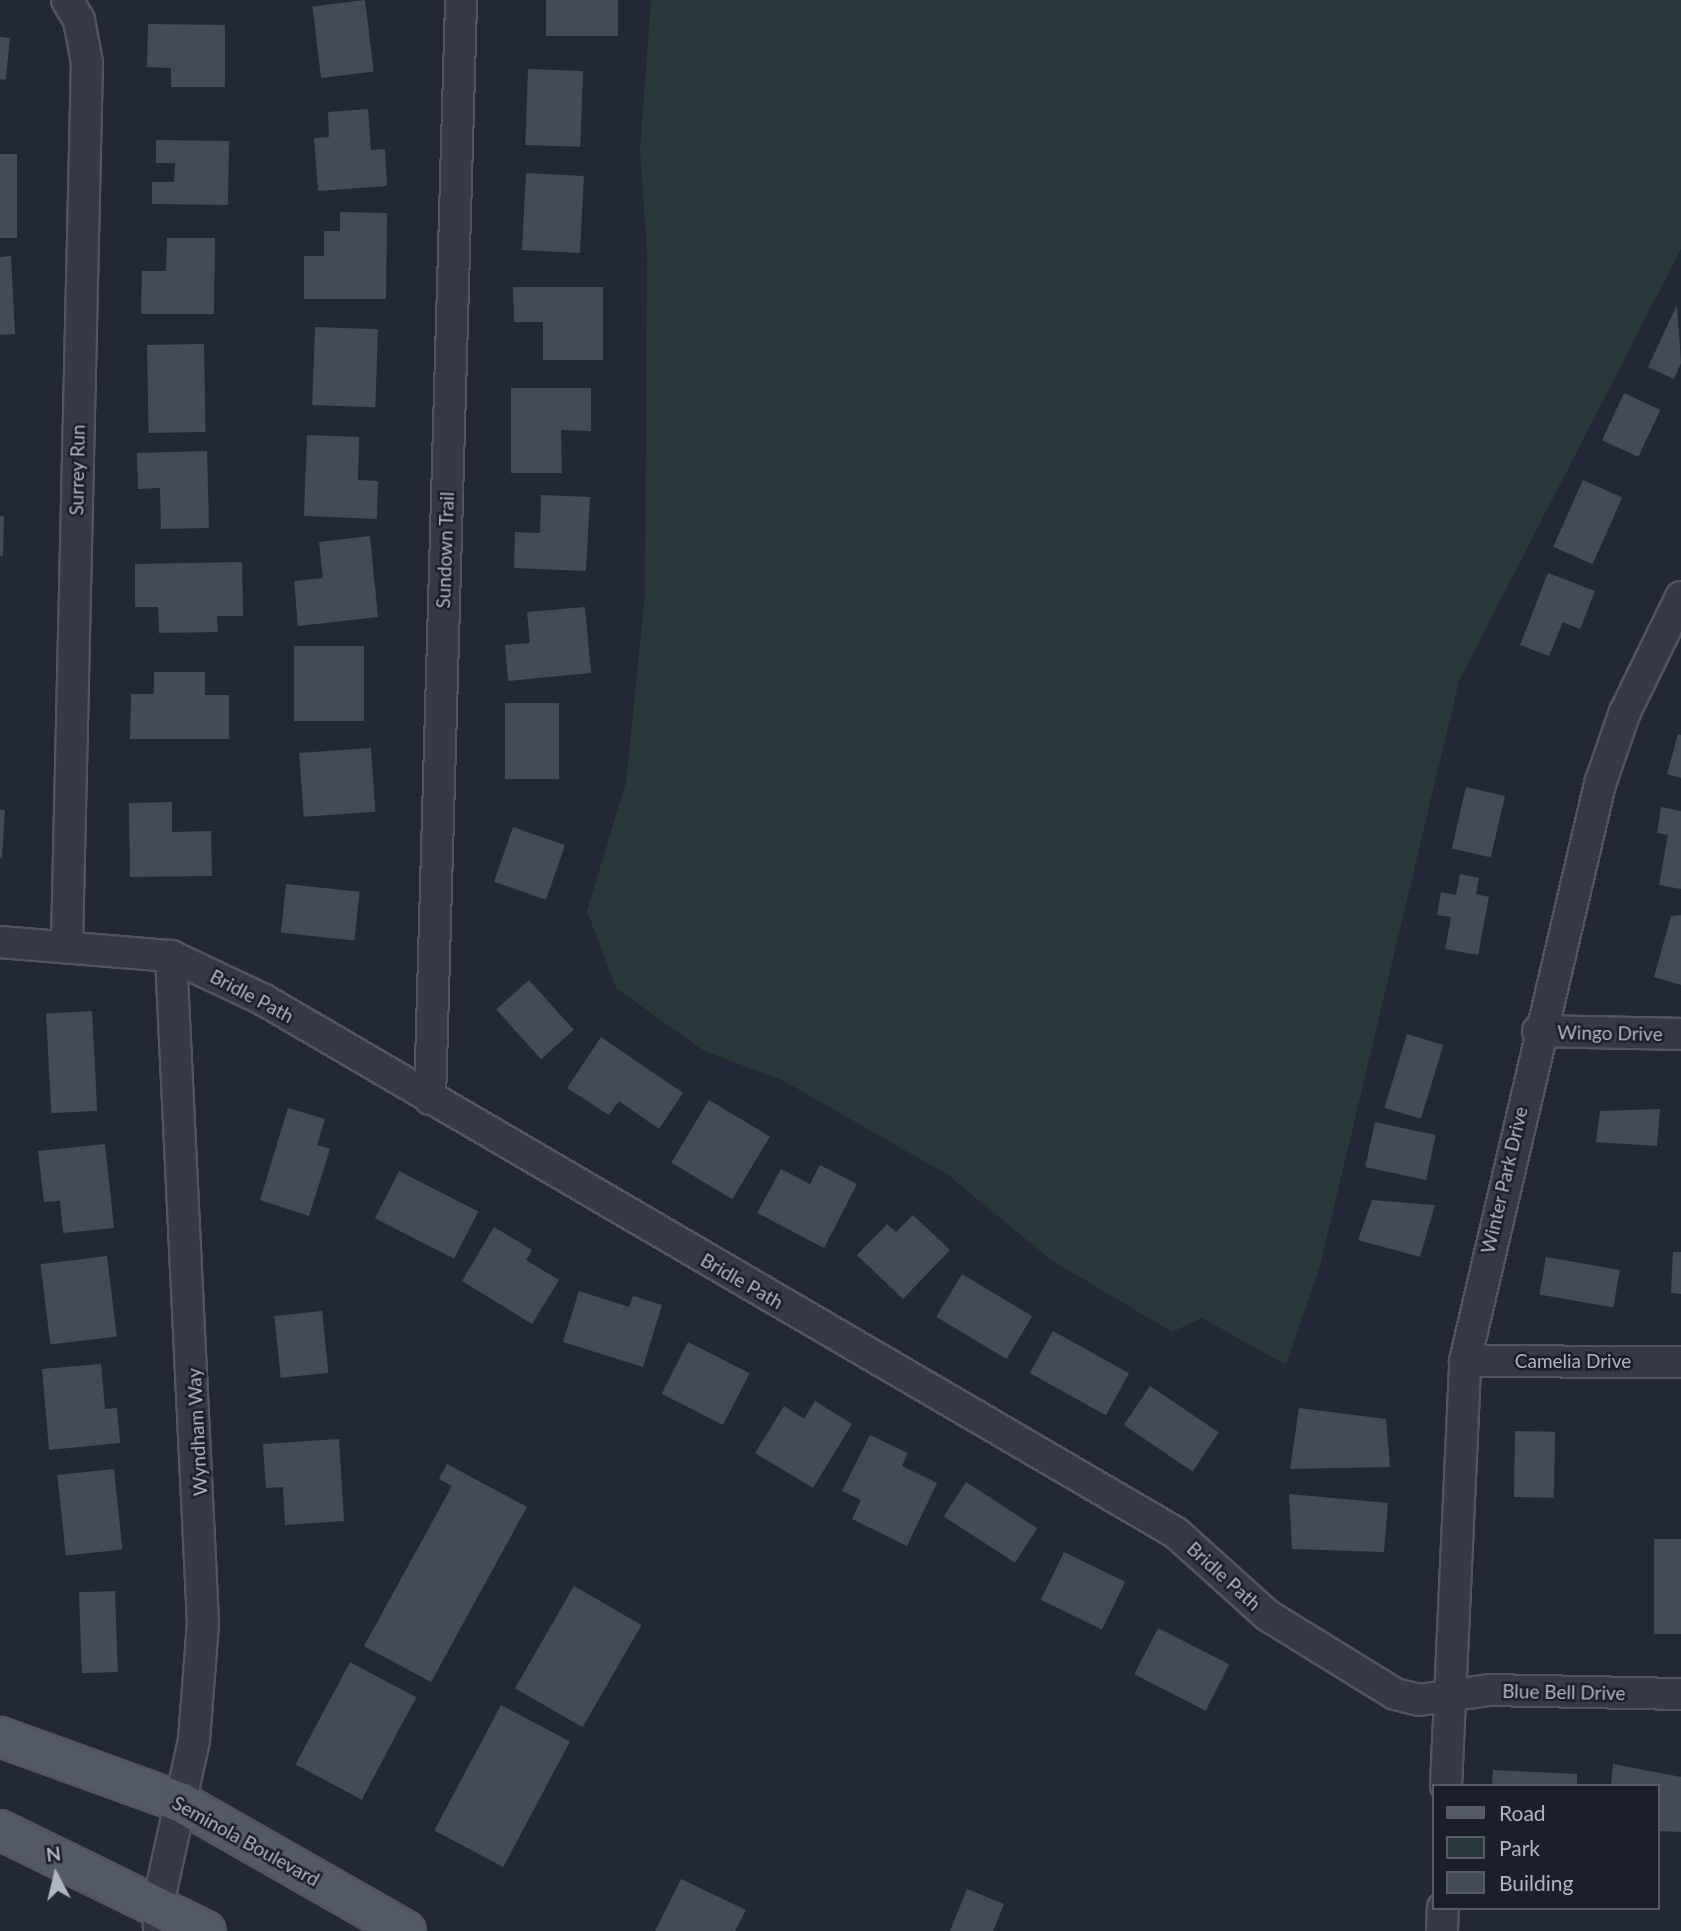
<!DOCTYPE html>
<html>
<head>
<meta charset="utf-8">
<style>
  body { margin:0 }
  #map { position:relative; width:1681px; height:1931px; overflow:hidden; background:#222835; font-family:Lato,sans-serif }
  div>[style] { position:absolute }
  .green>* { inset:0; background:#28383b }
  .building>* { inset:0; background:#434b5a; transform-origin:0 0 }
  .roads { filter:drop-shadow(2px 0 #505561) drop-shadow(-2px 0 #505561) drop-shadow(0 2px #505561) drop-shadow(0 -2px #505561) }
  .minor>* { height:30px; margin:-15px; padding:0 15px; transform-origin:15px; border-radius:15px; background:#353a46 }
  .major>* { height:38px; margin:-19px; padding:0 19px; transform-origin:19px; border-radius:19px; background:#535966 }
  span { translate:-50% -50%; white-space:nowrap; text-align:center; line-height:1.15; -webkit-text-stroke:5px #1b1f2b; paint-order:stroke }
  .street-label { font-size:19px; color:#b0b5c3 }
  .legend { position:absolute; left:1432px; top:1784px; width:228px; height:126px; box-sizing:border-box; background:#1b1f2b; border:2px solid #575b68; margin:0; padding:9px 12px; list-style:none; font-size:21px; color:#b0b5c3 }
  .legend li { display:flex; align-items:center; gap:14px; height:35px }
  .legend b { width:35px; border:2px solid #575b68 }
  .north { position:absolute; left:21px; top:1840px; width:70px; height:70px; -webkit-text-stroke:5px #1b1f2b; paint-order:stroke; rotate:353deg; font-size:19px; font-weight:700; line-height:28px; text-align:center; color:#b0b5c3 }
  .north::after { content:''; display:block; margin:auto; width:24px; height:32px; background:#b0b5c3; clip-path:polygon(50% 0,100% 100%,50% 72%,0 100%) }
</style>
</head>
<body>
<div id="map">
  <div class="green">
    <div style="clip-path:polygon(651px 0,1681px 0,1681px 249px,1459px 681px,1320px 1266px,1286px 1365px,1202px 1318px,1172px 1332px,1051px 1260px,948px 1175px,784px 1081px,704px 1051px,616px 988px,587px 911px,626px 782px,645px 592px,647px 252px,640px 150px)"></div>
  </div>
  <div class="building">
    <div style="left:365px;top:0;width:72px;height:53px;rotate:83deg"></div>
    <div style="left:546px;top:0;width:72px;height:36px"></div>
    <div style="clip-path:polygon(148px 24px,225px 25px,225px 87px,171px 87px,171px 68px,147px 67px)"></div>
    <div style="left:0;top:37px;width:10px;height:42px;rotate:6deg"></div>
    <div style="left:528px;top:69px;width:55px;height:76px;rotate:2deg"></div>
    <div style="clip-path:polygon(368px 109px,371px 150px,385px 149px,387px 186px,318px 191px,314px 138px,329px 137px,328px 112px)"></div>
    <div style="clip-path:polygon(156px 140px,229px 141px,228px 205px,152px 204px,152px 182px,174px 182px,175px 163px,156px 163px)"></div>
    <div style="left:0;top:154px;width:17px;height:84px"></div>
    <div style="left:526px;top:173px;width:58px;height:77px;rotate:3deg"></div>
    <div style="clip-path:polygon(340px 212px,387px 213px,386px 299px,304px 299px,304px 256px,324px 256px,324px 231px,340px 231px)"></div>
    <div style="clip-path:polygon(167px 238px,215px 238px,214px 314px,141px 314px,142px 271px,166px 271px)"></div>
    <div style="clip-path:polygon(11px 256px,15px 334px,0 335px,0 257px)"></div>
    <div style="clip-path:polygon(513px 287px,603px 287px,603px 360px,543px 360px,543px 322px,514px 322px)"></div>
    <div style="clip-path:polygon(1677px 305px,1681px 363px,1674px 379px,1648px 367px)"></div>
    <div style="left:315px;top:327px;width:63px;height:78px;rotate:2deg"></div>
    <div style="left:204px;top:344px;width:88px;height:57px;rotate:89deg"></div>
    <div style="clip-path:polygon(511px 388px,591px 388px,591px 431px,561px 430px,562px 473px,511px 473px)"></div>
    <div style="left:1624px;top:393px;width:40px;height:52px;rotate:25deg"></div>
    <div style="clip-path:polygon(307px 435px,359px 437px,358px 480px,378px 481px,377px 519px,304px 516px)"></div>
    <div style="clip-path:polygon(207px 451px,209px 528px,161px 529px,160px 488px,138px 489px,137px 453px)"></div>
    <div style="left:1583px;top:480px;width:43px;height:73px;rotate:24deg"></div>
    <div style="clip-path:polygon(541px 495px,590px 497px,586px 571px,514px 568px,515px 532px,540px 533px)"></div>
    <div style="clip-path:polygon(0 516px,4px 516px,3px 556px,0 556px)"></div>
    <div style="clip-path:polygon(370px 536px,378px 617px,298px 626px,294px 581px,323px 578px,319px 542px)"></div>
    <div style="clip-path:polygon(242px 562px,243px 616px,217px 616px,218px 632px,159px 633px,158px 607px,135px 607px,135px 564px)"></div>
    <div style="clip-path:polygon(1548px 573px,1595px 591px,1580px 629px,1563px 622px,1549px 656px,1520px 645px)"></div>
    <div style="clip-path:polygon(585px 607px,591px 673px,508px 681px,505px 645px,530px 643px,527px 612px)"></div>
    <div style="left:294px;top:646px;width:70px;height:75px"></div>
    <div style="clip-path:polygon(154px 672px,205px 672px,205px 695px,229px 695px,229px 739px,130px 739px,131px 694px,154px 694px)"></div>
    <div style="left:505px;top:703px;width:54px;height:76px"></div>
    <div style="clip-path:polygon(1678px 734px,1681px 735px,1681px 778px,1667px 774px)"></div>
    <div style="left:371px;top:748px;width:64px;height:72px;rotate:86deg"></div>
    <div style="left:1466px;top:787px;width:40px;height:63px;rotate:13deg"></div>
    <div style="clip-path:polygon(172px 802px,172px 832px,211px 831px,212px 876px,130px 877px,129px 803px)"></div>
    <div style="clip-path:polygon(1661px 807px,1681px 811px,1681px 889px,1659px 885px,1668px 835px,1657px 833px)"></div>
    <div style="clip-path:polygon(0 810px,5px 810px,2px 858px,0 858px)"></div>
    <div style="left:513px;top:827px;width:55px;height:58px;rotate:19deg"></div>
    <div style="clip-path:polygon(1460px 874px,1479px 878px,1476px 894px,1489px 897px,1478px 955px,1445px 949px,1451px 917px,1437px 915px,1441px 892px,1456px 895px)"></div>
    <div style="left:286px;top:884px;width:74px;height:49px;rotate:6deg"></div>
    <div style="clip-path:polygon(1681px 915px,1681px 985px,1654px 977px,1671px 916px)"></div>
    <div style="left:529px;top:980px;width:67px;height:44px;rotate:48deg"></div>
    <div style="left:92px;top:1011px;width:100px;height:46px;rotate:87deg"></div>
    <div style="left:1407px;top:1034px;width:38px;height:77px;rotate:17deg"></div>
    <div style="clip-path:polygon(601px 1037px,683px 1093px,659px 1129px,619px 1101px,609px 1115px,567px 1088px)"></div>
    <div style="left:709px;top:1100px;width:71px;height:73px;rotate:31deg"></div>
    <div style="clip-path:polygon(288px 1108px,325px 1119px,317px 1145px,330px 1149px,309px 1216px,260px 1200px)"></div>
    <div style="clip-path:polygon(1660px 1109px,1657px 1146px,1596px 1142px,1600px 1111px)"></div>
    <div style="left:1375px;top:1122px;width:62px;height:46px;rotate:12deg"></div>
    <div style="clip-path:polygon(105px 1144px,114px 1228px,63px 1233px,60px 1201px,44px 1202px,38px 1151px)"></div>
    <div style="clip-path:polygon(820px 1165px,857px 1184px,824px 1248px,757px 1213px,781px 1169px,810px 1184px)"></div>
    <div style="left:399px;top:1171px;width:89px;height:53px;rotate:27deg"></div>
    <div style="clip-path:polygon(1372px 1200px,1435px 1205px,1420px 1257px,1358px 1240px)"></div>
    <div style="clip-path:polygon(913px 1215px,950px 1250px,903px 1299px,857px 1255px,887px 1224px,896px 1232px)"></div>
    <div style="clip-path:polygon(494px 1227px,532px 1250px,526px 1260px,559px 1280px,532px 1324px,462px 1281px)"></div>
    <div style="clip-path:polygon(1673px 1252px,1681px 1252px,1681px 1294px,1671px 1293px)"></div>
    <div style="left:107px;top:1256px;width:81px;height:67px;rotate:83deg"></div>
    <div style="left:1546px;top:1257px;width:75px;height:38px;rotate:10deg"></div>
    <div style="left:962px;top:1274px;width:82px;height:50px;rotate:31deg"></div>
    <div style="clip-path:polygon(579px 1291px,629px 1307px,633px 1296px,662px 1305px,643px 1367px,563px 1342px)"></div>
    <div style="left:322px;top:1311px;width:62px;height:48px;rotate:84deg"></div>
    <div style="left:1053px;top:1331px;width:87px;height:48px;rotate:29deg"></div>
    <div style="left:688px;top:1342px;width:69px;height:58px;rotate:27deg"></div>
    <div style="clip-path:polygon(101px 1364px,105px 1409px,117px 1408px,120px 1443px,49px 1450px,42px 1369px)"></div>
    <div style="left:1150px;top:1386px;width:83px;height:47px;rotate:34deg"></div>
    <div style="clip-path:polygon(815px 1401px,852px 1424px,813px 1488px,755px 1453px,784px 1406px,804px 1419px)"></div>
    <div style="clip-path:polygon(1299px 1408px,1386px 1419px,1390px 1467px,1290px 1469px)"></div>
    <div style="left:1515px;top:1431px;width:40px;height:66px;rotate:1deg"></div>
    <div style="clip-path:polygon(870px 1435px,908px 1453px,902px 1466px,937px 1483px,907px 1546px,852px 1519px,861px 1500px,842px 1491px)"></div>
    <div style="clip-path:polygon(339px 1439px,344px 1521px,285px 1525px,283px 1487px,266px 1488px,263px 1444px)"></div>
    <div style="clip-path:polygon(447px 1464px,527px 1507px,431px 1682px,364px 1646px,452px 1486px,439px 1479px)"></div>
    <div style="left:114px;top:1469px;width:81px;height:57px;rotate:84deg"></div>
    <div style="left:966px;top:1482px;width:85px;height:41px;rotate:33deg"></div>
    <div style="clip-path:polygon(1289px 1494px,1388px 1503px,1384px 1552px,1292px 1549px)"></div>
    <div style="left:1681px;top:1539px;width:95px;height:27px;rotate:90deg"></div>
    <div style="left:1064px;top:1552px;width:68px;height:53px;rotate:26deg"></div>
    <div style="left:574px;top:1586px;width:78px;height:118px;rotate:30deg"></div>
    <div style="left:115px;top:1591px;width:81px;height:36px;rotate:88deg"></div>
    <div style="left:1158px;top:1628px;width:80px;height:52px;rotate:27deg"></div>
    <div style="left:350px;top:1662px;width:75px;height:116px;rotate:28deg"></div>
    <div style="left:501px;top:1705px;width:78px;height:142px;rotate:28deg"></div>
    <div style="clip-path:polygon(1613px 1764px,1681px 1777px,1681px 1832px,1658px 1831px,1658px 1786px,1611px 1786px)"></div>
    <div style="clip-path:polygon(1493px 1770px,1577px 1774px,1577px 1786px,1492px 1786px)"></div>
    <div style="clip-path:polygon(681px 1879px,746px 1910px,735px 1931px,655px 1931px)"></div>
    <div style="clip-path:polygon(967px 1889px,1004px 1904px,993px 1931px,950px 1931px)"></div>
  </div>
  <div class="roads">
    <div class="minor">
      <div style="left:0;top:942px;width:172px;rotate:4.7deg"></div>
      <div style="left:171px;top:956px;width:103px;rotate:25.3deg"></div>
      <div style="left:264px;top:1000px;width:1056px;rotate:30.3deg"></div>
      <div style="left:1176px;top:1533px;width:122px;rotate:42deg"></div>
      <div style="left:1267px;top:1615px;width:150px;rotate:31.7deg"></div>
      <div style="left:1395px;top:1694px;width:25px;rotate:14deg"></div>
      <div style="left:1419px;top:1700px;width:71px;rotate:-8.1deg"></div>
      <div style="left:1489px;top:1690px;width:192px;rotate:1.2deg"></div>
      <div style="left:67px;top:943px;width:880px;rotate:-88.7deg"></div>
      <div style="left:87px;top:63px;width:44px;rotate:-100.5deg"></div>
      <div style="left:79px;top:20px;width:23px;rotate:-121deg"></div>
      <div style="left:1538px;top:1031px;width:143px;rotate:1.2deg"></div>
      <div style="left:430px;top:1099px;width:1099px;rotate:-88.38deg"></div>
      <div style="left:1465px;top:1361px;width:216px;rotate:0.3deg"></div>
      <div style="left:1446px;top:1786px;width:425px;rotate:-87.4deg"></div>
      <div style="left:1465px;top:1361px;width:593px;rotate:-76.83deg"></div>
      <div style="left:1600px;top:784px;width:76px;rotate:-70.9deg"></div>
      <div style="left:1625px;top:712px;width:128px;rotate:-64deg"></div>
      <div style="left:159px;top:1931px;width:27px;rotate:-92deg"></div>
      <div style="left:158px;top:1904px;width:168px;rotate:-77.6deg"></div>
      <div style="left:194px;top:1740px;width:117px;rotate:-85.6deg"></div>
      <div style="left:203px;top:1623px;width:668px;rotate:-92.75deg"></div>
      <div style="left:1442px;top:1931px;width:23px;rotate:-88deg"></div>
    </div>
    <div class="major">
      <div style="left:0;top:1737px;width:191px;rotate:19.9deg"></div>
      <div style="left:180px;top:1802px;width:260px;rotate:29.7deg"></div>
      <div style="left:0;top:1830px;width:229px;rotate:26.1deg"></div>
    </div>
  </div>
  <div class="street-label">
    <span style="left:77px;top:470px;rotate:-89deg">Surrey Run</span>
    <span style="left:445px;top:550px;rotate:-88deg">Sundown Trail</span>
    <span style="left:252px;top:996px;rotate:28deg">Bridle Path</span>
    <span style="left:1610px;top:1033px;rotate:1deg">Wingo Drive</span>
    <span style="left:1504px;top:1180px;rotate:-77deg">Winter Park Drive</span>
    <span style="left:742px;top:1281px;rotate:30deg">Bridle Path</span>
    <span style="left:1573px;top:1361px">Camelia Drive</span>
    <span style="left:197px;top:1432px;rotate:-93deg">Wyndham Way</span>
    <span style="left:1224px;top:1576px;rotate:42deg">Bridle Path</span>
    <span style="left:1564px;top:1692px;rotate:1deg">Blue Bell Drive</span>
    <span style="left:246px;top:1841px;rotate:29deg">Seminola Boulevard</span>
  </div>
  <ul class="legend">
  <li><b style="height:9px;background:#535966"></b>Road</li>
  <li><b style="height:19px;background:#28383b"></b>Park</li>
  <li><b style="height:19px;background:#434b5a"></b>Building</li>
  </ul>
  <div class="north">N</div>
</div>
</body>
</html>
